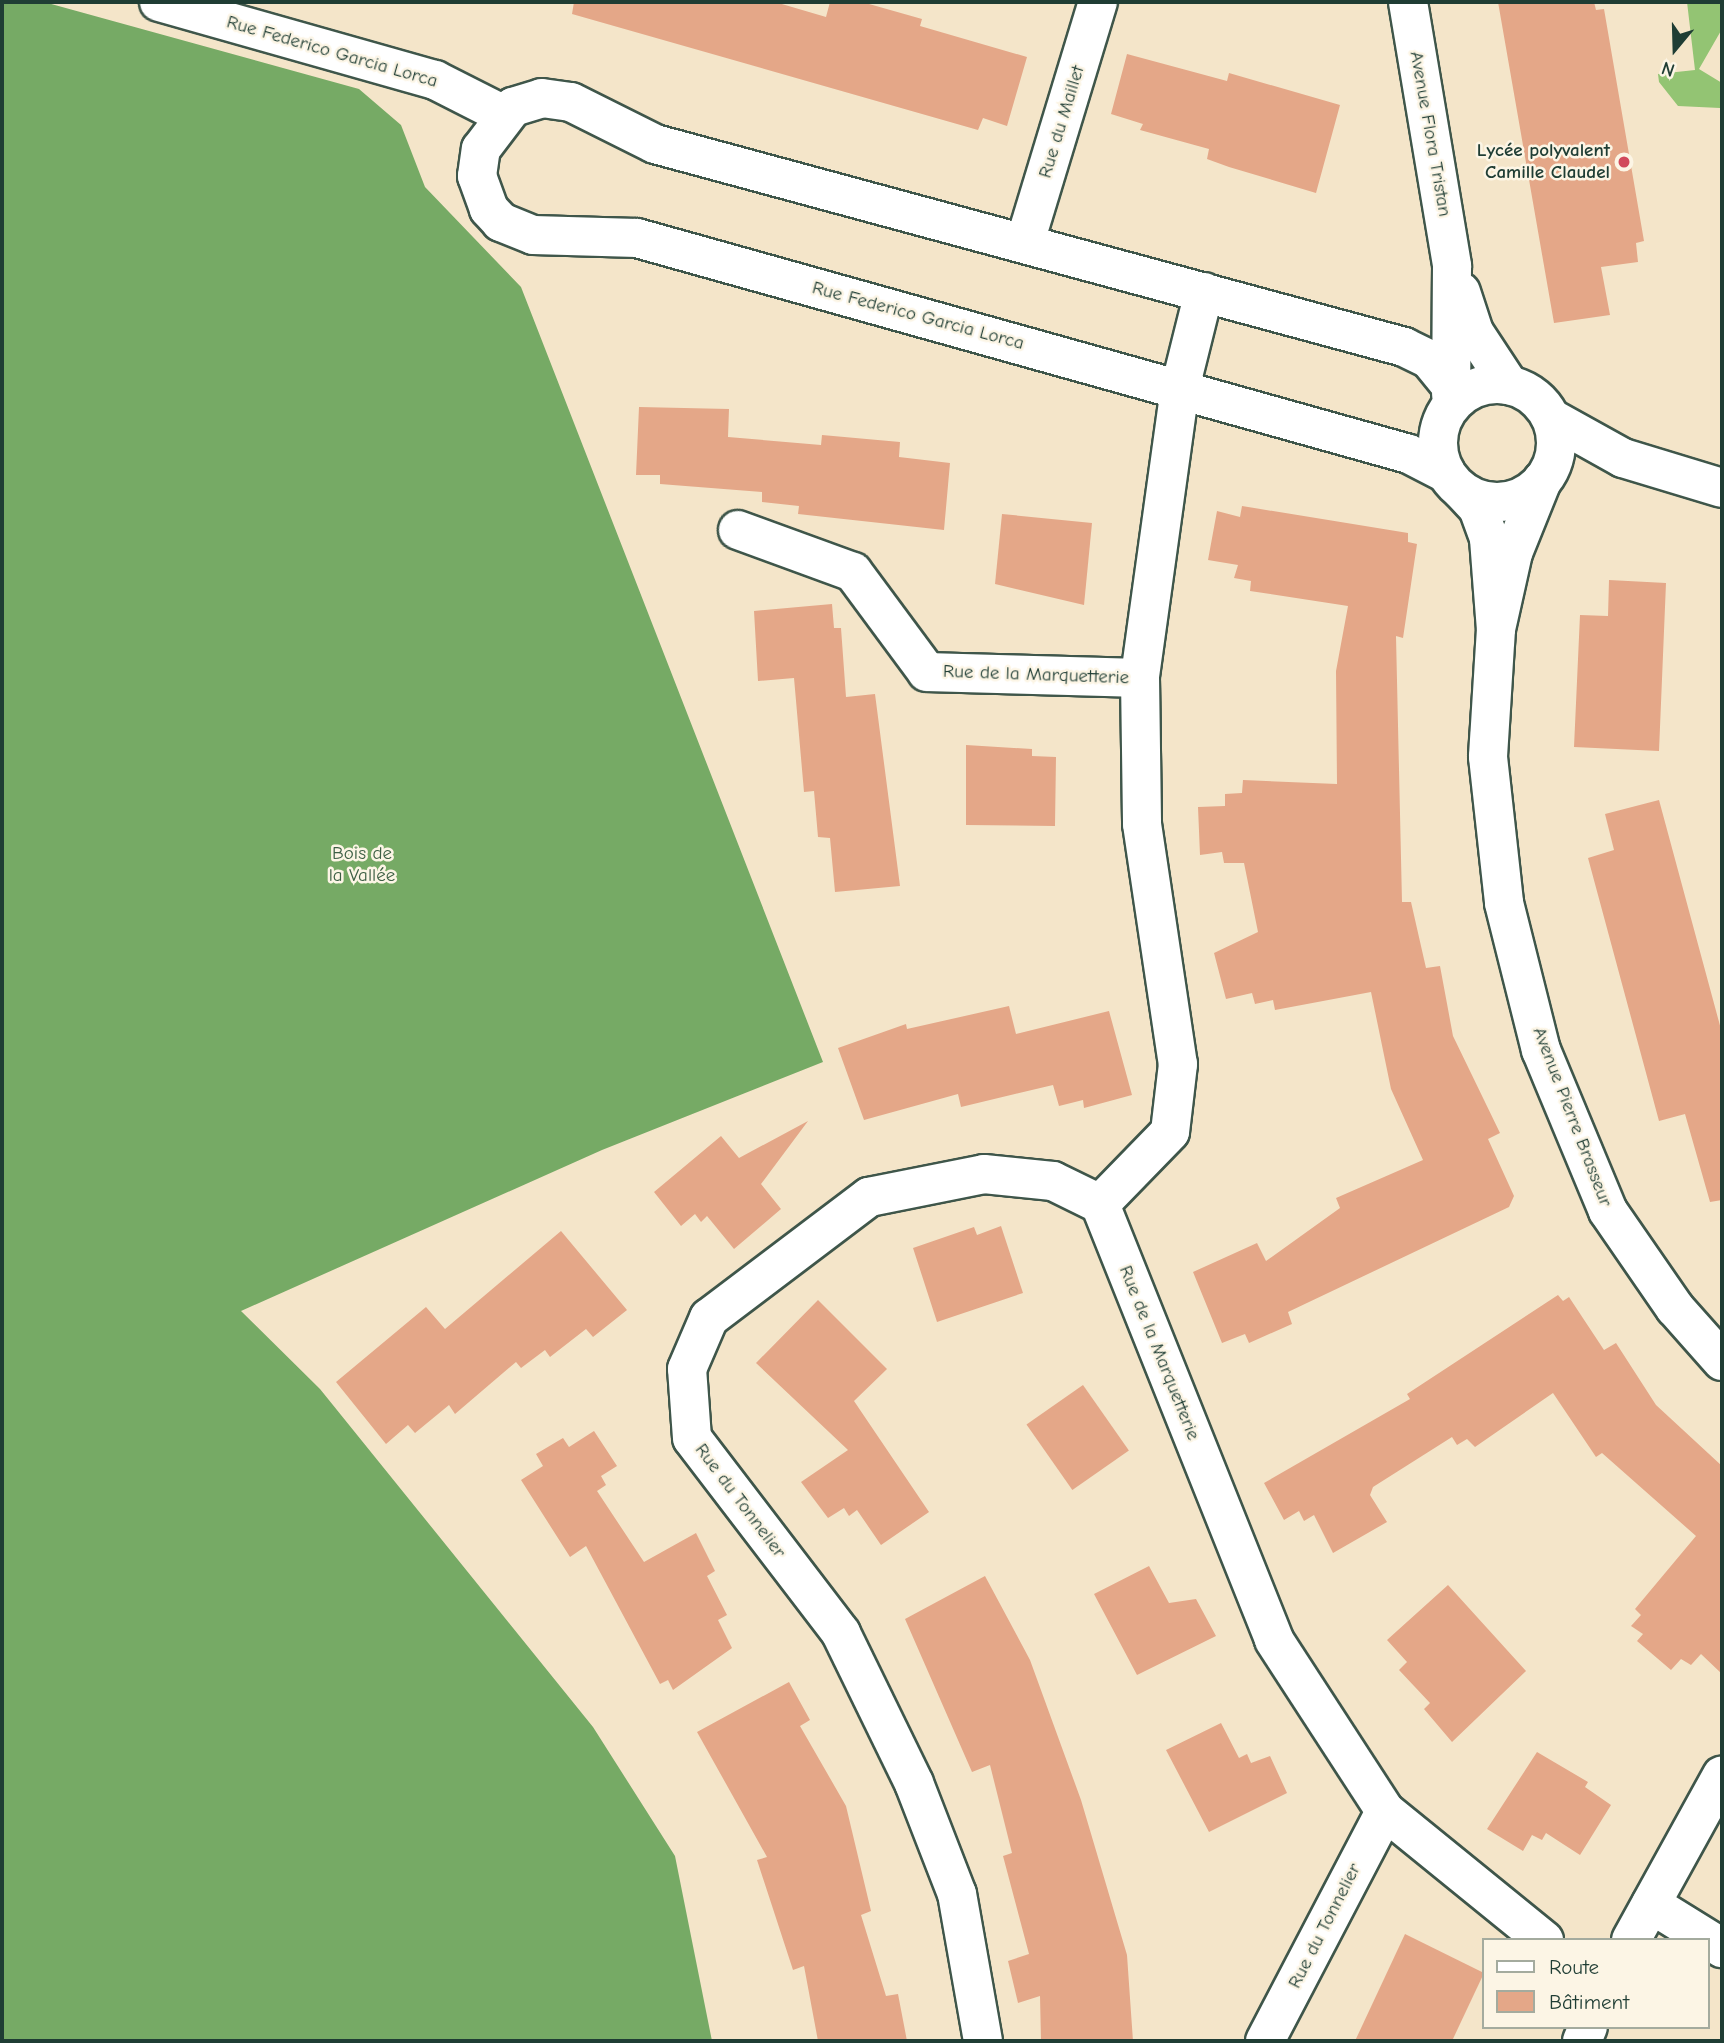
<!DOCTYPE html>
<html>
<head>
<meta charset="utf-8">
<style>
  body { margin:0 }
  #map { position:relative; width:1724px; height:2043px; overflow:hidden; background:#f4e5c9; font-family:"Comic Neue",sans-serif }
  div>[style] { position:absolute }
  .green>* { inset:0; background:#93c473 }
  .forest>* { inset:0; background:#76aa65 }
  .building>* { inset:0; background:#e4a788; transform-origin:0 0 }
  .roads { filter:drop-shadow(2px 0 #3f564a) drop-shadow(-2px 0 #3f564a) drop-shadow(0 2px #3f564a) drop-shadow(0 -2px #3f564a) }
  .street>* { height:38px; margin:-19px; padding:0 19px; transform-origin:19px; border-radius:19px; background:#fff }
  .street>.ring { margin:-19px; padding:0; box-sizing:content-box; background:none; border:38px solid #fff; border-radius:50% }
  .dots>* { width:19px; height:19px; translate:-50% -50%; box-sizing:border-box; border:4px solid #fcf5e5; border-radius:50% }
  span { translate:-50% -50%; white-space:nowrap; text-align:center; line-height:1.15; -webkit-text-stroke:5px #fcf5e5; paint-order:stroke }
  .street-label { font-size:19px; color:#1f3d34 }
  .poi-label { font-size:19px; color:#1f3d34; font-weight:700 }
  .right { translate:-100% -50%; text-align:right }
  .park-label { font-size:19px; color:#3c5f44 }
  .frame { position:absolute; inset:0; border:4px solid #1f3d34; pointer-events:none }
  .legend { position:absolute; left:1482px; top:1938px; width:228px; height:91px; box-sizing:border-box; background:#fcf5e5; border:2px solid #a4ab9e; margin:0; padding:9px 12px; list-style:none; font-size:21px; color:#1f3d34 }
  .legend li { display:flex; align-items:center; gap:14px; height:35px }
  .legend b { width:35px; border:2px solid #a4ab9e }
  .north { position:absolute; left:1640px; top:14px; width:70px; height:70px; -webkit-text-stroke:5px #fcf5e5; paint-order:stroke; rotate:199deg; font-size:19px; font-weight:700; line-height:28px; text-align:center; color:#1f3d34 }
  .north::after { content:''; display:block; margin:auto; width:24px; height:32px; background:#1f3d34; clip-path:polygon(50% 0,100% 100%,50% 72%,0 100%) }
</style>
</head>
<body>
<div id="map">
  <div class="green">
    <div style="clip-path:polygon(1687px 2px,1722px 2px,1722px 29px,1699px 69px,1722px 83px,1720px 108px,1678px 106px,1659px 82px,1658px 74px,1695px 70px)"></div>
  </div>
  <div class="forest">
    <div style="clip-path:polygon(2px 2px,44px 2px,359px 89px,401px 125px,425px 187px,521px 287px,823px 1062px,602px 1150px,241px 1311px,320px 1389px,593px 1727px,675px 1856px,712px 2041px,2px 2041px)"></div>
  </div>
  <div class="building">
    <div style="clip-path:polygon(574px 2px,775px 2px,826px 17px,830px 2px,862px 2px,922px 19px,920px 26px,1027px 57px,1007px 126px,983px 118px,978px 130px,572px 14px)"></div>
    <div style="clip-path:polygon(1498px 2px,1594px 2px,1596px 10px,1604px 9px,1644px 241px,1636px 243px,1638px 262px,1601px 267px,1610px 315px,1554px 323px)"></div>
    <div style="clip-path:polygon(1127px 54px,1227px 81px,1229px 73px,1340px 105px,1316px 193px,1229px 167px,1207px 159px,1209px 149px,1140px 130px,1143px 124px,1111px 114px)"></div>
    <div style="clip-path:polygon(639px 407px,729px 409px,728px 437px,821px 445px,822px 435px,900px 442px,899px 457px,950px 463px,944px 530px,798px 514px,799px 506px,762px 502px,762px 492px,660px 484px,660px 475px,636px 475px)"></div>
    <div style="clip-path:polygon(1242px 506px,1408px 533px,1408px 542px,1417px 544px,1403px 638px,1396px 636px,1402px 902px,1411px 902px,1426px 968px,1440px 966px,1453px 1036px,1500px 1133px,1488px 1139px,1514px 1196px,1509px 1207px,1288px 1312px,1292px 1324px,1249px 1343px,1245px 1334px,1222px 1343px,1193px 1272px,1257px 1243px,1266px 1261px,1340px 1208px,1336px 1198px,1423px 1160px,1391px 1089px,1371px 992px,1275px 1010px,1273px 1000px,1255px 1004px,1252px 993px,1226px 999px,1214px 953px,1258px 932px,1244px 863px,1224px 863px,1222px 852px,1200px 855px,1198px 807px,1225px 806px,1225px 794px,1242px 793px,1243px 780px,1337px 784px,1336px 671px,1348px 606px,1250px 591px,1251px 581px,1234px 578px,1238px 565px,1208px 560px,1217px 511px,1240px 517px)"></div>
    <div style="clip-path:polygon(1002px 514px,1092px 523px,1084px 605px,995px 584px)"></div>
    <div style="clip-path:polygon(1609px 580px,1666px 583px,1659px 751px,1574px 747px,1580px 615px,1608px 616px)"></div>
    <div style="clip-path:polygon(832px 604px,834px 628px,841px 628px,846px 697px,875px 694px,900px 886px,835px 892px,830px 838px,818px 837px,814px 791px,804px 792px,794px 678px,758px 681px,754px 611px)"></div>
    <div style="clip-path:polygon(966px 745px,1032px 749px,1032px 756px,1056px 757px,1055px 826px,966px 825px)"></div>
    <div style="clip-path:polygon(1659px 800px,1722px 1033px,1722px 1200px,1710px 1202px,1685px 1114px,1659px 1121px,1588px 858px,1614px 850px,1605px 814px)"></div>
    <div style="clip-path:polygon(1009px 1006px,1016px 1034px,1109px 1011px,1132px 1095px,1084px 1108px,1083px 1100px,1059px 1106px,1053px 1085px,961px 1107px,958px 1094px,864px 1120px,838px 1048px,906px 1024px,907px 1029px)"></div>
    <div style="clip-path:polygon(808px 1121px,761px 1184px,781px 1209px,734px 1249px,707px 1216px,701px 1222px,695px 1214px,681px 1226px,654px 1192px,721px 1136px,739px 1158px)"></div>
    <div style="clip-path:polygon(1001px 1226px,1023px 1293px,937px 1322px,913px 1248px,974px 1227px,977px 1235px)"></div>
    <div style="clip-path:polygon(561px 1231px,627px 1310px,593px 1337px,586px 1329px,550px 1357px,545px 1350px,521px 1368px,516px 1362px,455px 1414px,449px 1405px,415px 1433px,408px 1425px,386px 1444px,336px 1382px,426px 1307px,445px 1329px)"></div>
    <div style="clip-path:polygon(1558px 1295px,1563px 1301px,1569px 1297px,1604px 1350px,1616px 1343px,1656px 1405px,1722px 1466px,1722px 1674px,1701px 1654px,1691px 1665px,1681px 1659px,1671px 1670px,1637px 1641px,1643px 1634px,1631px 1626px,1641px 1615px,1635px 1609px,1696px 1536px,1602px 1453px,1596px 1457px,1553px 1393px,1475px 1447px,1467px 1439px,1457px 1445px,1452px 1437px,1373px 1487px,1370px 1495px,1387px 1522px,1333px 1553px,1314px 1515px,1304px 1521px,1299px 1511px,1284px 1520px,1264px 1483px,1410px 1399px,1407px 1394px)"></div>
    <div style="clip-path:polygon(818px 1300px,887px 1369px,854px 1401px,929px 1512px,881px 1545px,857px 1510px,849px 1516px,844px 1508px,828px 1518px,801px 1482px,848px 1450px,756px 1363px)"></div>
    <div style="left:1083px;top:1385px;width:80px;height:69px;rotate:55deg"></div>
    <div style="clip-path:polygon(594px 1431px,617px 1466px,601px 1476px,606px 1485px,597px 1491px,644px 1562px,696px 1533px,715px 1571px,707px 1576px,727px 1615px,718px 1620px,732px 1648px,673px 1690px,668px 1680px,660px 1684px,586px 1546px,570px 1557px,521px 1480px,543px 1466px,536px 1454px,563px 1438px,569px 1447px)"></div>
    <div style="clip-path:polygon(1149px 1566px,1169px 1603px,1196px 1599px,1216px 1636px,1137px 1675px,1094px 1594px)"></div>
    <div style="clip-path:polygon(985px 1576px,1030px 1660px,1081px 1800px,1127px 1955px,1133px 2041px,1041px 2041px,1040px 1996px,1018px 2003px,1008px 1961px,1029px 1954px,1003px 1856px,1012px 1853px,990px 1765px,972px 1772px,905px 1619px)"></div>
    <div style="clip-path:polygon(1448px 1585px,1526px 1671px,1452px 1742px,1424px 1709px,1430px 1703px,1399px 1670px,1407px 1662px,1387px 1640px)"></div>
    <div style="clip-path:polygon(789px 1682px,810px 1720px,800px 1726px,846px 1806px,871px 1911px,861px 1915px,886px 1996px,898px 1994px,907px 2041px,818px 2041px,804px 1966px,793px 1970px,757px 1860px,767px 1857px,697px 1732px)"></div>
    <div style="clip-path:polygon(1221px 1723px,1239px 1758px,1247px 1754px,1251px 1763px,1270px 1756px,1287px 1793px,1209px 1832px,1166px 1750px)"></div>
    <div style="clip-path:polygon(1537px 1752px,1588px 1782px,1585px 1787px,1611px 1805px,1580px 1855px,1546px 1833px,1542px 1840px,1532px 1835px,1523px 1851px,1487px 1829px)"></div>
    <div style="clip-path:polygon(1405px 1934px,1484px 1973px,1452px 2041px,1355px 2041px)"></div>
  </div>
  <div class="roads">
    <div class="street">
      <div style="left:159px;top:2px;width:287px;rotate:15.8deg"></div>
      <div style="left:435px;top:80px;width:75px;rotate:26.9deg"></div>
      <div style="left:1408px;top:2px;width:268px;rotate:80.5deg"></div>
      <div style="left:1452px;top:266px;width:129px;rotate:90.4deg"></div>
      <div style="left:1025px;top:242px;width:251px;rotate:-73.1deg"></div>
      <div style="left:1204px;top:292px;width:99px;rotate:104deg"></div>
      <div style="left:1180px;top:388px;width:293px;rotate:97.9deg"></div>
      <div style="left:1140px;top:678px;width:146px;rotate:89.2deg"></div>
      <div style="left:1142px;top:824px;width:243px;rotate:81.5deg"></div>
      <div style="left:1178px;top:1064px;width:68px;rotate:96.7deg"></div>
      <div style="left:1170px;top:1132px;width:100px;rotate:134.2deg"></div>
      <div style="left:1100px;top:1204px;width:469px;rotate:68.2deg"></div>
      <div style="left:1274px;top:1640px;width:204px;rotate:57deg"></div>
      <div style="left:1385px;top:1811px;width:205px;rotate:39.1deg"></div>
      <div style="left:1461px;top:292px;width:42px;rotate:72deg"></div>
      <div style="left:1474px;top:332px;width:64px;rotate:56.6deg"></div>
      <div class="ring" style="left:1438px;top:384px;width:80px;height:80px"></div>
      <div style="left:1551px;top:418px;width:82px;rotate:29.1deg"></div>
      <div style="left:1623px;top:458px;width:103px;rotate:16.9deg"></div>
      <div style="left:1446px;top:473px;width:42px;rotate:-152.8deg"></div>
      <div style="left:1409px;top:454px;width:802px;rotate:-164.37deg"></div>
      <div style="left:637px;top:238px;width:104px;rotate:-178.3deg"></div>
      <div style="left:533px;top:235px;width:35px;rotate:-158deg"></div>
      <div style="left:501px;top:222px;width:18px;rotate:-133deg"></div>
      <div style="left:489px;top:209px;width:35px;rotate:-110deg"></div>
      <div style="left:477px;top:176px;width:27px;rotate:-82deg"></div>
      <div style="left:481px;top:149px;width:53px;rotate:-52.7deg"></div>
      <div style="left:513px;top:107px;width:30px;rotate:-17deg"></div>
      <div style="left:542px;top:98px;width:29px;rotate:8deg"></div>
      <div style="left:571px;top:102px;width:94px;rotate:26.6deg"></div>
      <div style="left:655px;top:144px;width:776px;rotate:15.16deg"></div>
      <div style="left:1404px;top:347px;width:28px;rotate:26deg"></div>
      <div style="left:1429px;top:359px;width:49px;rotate:50.8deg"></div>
      <div style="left:1462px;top:491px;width:23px;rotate:47deg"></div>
      <div style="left:1478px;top:508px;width:33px;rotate:70deg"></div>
      <div style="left:1489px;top:539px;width:90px;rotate:85.6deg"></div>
      <div style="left:1496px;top:629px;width:78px;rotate:-77.4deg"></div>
      <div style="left:1513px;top:553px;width:78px;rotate:-68.1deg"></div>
      <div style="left:738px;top:530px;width:122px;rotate:20.1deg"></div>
      <div style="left:853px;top:572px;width:124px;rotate:53.5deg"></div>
      <div style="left:927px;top:672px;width:213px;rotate:1.6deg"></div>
      <div style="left:1496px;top:629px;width:128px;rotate:93.6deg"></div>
      <div style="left:1488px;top:757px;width:147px;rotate:83.7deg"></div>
      <div style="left:1504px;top:903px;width:152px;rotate:75.9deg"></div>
      <div style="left:1541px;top:1050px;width:174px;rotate:67.4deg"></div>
      <div style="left:1608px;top:1211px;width:118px;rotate:55.4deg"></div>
      <div style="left:1675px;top:1308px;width:71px;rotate:48.4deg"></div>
      <div style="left:1651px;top:1904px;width:84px;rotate:31.8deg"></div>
      <div style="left:1631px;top:1940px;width:188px;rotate:-61.1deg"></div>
      <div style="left:983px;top:2041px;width:149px;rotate:-100deg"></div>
      <div style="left:957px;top:1894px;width:119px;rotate:-111.2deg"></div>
      <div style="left:914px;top:1783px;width:167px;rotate:-116deg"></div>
      <div style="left:841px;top:1633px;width:245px;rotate:-127.4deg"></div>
      <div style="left:692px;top:1438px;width:69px;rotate:-94.1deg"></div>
      <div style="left:687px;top:1369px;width:56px;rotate:-66.7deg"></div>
      <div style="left:709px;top:1318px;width:201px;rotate:-37.1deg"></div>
      <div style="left:869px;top:1197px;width:117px;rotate:-11.3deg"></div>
      <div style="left:984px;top:1174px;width:69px;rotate:5.8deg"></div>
      <div style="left:1053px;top:1181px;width:52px;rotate:26.1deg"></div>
      <div style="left:1265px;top:2041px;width:259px;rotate:-62.4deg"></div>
      <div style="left:1582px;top:2041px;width:15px;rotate:-67deg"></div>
    </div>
  </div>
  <div class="dots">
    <div style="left:1624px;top:162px;background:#d1495b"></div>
  </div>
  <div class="street-label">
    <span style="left:332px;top:52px;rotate:16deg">Rue Federico Garcia Lorca</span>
    <span style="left:1062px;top:122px;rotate:-73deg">Rue du Maillet</span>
    <span style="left:1430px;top:134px;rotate:80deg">Avenue Flora Tristan</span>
    <span style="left:918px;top:316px;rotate:15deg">Rue Federico Garcia Lorca</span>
    <span style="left:1036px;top:675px;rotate:2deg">Rue de la Marquetterie</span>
    <span style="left:1572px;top:1117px;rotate:69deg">Avenue Pierre Brasseur</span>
    <span style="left:1159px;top:1353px;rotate:68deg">Rue de la Marquetterie</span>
    <span style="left:740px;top:1501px;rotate:53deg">Rue du Tonnelier</span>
    <span style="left:1325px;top:1926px;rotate:-63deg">Rue du Tonnelier</span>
  </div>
  <div class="poi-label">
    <span class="right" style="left:1610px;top:162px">Lycée polyvalent<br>Camille Claudel</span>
  </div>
  <div class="park-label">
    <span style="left:362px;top:865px">Bois de<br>la Vallée</span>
  </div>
  <div class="frame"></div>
  <ul class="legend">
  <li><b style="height:9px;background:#fff"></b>Route</li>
  <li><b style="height:19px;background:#e4a788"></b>Bâtiment</li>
  </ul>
  <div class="north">N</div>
</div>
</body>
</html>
